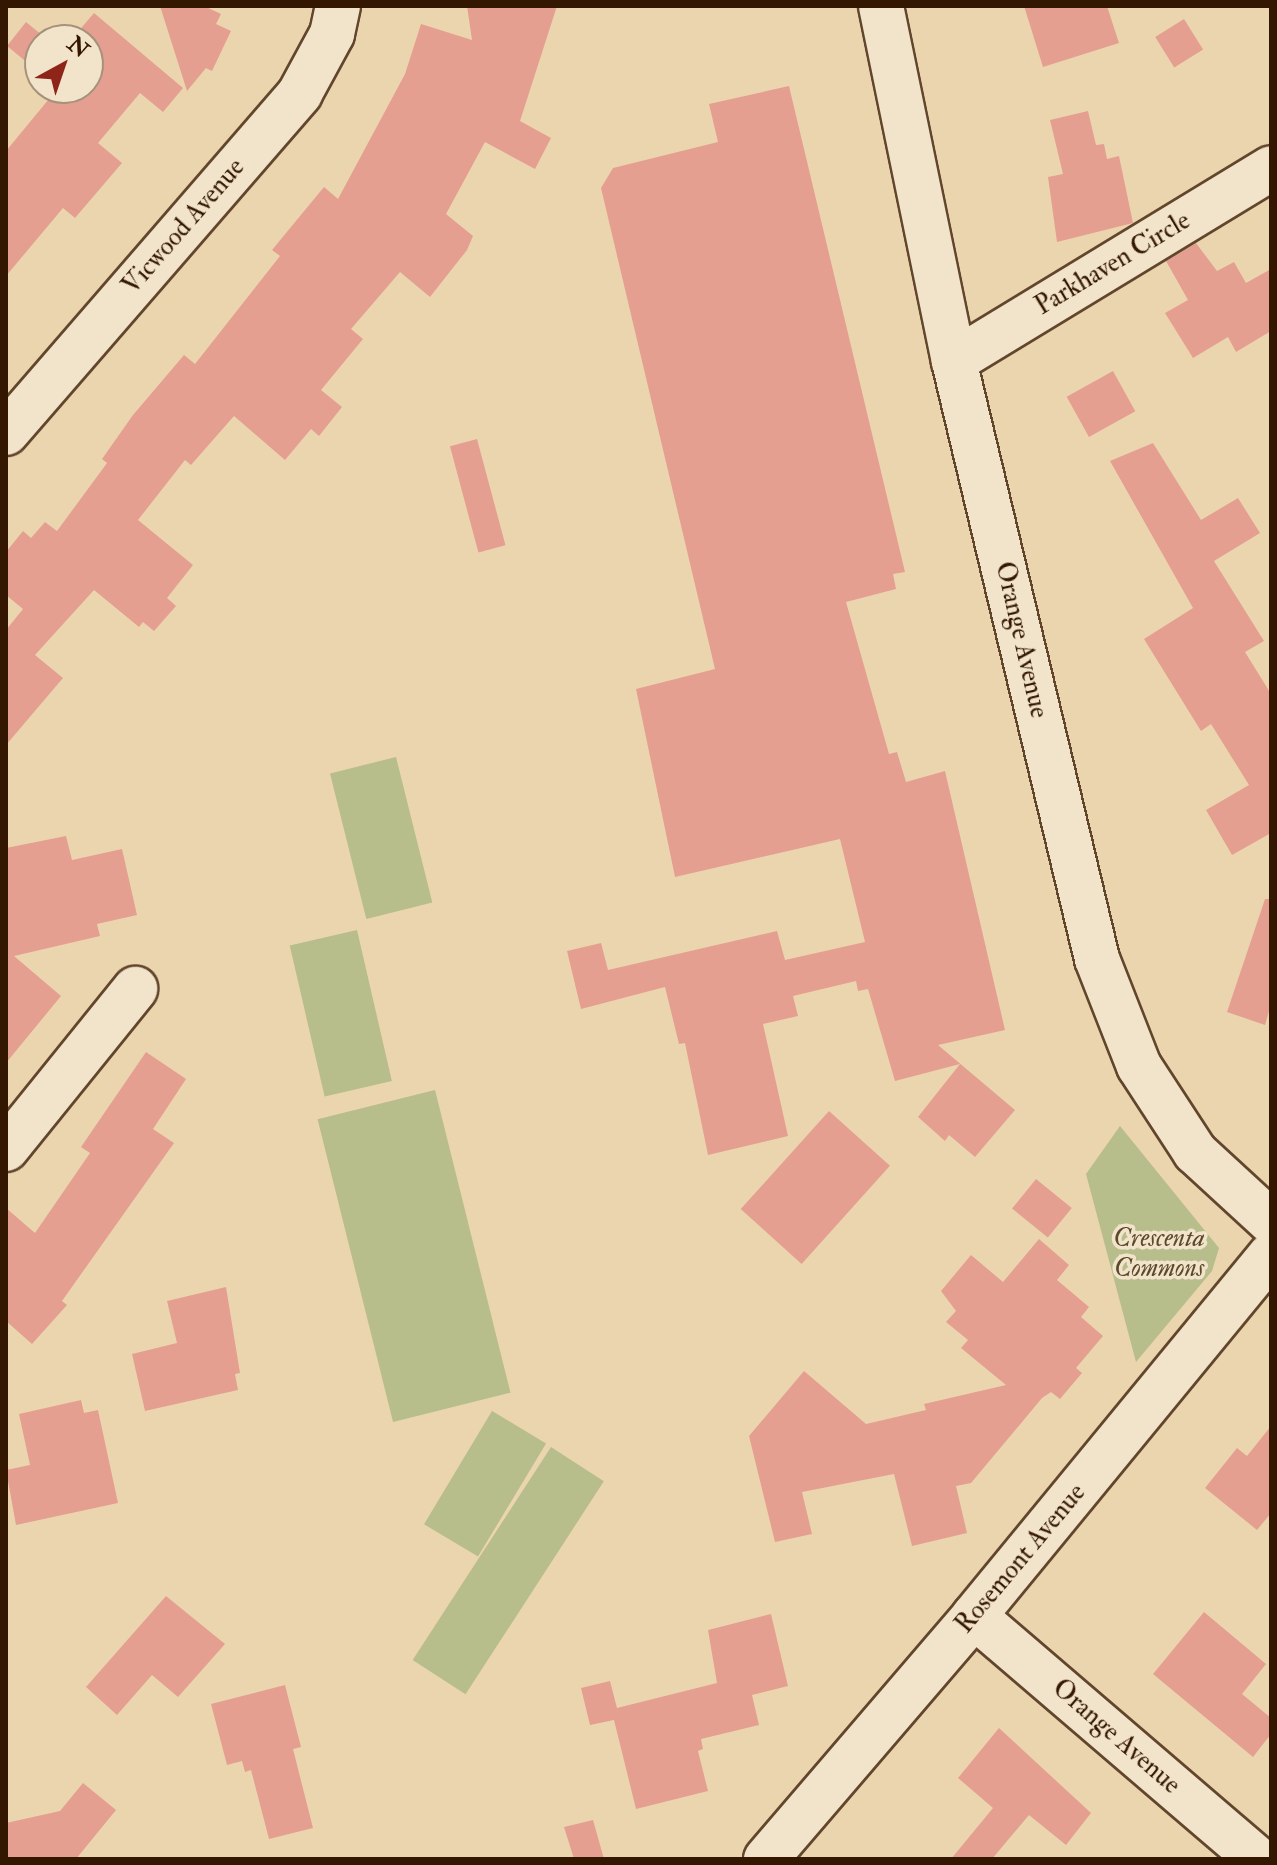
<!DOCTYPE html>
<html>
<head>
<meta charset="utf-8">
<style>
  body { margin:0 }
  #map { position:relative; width:1277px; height:1865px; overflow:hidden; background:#ebd5af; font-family:"IM FELL Double Pica",serif }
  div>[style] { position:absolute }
  .green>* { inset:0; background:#b7bd8b; transform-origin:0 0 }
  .building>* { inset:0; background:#e59f90; transform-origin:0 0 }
  .roads { filter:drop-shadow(2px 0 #62462c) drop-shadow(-2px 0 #62462c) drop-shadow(0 2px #62462c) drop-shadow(0 -2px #62462c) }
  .minor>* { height:44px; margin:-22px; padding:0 22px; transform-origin:22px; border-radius:22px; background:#f2e4cb }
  span { translate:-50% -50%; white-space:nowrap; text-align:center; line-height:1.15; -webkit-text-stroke:7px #f2e4cb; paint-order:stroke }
  .street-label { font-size:26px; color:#341700 }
  .park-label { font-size:26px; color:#5b492a; font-style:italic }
  .frame { position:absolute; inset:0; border:8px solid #341700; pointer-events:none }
  .north { position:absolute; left:24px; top:24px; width:80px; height:80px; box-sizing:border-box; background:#f2e4cb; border:2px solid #a6927a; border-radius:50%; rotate:40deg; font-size:22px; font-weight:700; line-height:32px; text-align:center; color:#341700 }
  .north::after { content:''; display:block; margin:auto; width:28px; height:36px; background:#8f2418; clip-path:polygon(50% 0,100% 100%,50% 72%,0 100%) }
</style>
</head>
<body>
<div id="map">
  <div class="green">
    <div style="left:396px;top:757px;width:150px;height:68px;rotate:76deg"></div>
    <div style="left:357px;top:930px;width:155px;height:69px;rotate:77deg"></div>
    <div style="left:435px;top:1090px;width:312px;height:121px;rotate:76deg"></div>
    <div style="clip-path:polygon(1120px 1126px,1219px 1248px,1212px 1271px,1136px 1362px,1086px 1174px)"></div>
    <div style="left:492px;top:1411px;width:63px;height:132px;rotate:31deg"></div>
    <div style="left:551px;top:1447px;width:63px;height:254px;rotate:33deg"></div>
  </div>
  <div class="building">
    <div style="clip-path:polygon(160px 6px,204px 6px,221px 14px,216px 24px,231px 31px,212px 71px,206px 68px,187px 91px)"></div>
    <div style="clip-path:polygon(467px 6px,557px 6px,520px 121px,551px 138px,535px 169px,485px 142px,446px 214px,473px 236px,467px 250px,430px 297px,400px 272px,351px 329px,363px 339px,321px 390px,342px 407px,319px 436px,311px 429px,285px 460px,234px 416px,191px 465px,185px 460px,138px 520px,193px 565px,167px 598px,176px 606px,154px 631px,143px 622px,139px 627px,94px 590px,35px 655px,63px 678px,6px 745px,6px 630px,23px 609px,6px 595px,6px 552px,23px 531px,31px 538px,45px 522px,57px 531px,107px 463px,102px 459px,133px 415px,184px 355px,195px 364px,280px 256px,272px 250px,324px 187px,338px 199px,405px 74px,421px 24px,472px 40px)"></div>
    <div style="clip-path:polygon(1024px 6px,1107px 6px,1119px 43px,1043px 67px)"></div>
    <div style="clip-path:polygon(94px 13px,183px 88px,163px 112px,140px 93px,98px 143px,122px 163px,75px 218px,63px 208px,6px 276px,6px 151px,58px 88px,88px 88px,88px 40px,71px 40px)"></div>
    <div style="left:1184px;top:19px;width:36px;height:34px;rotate:58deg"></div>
    <div style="clip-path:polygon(26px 22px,48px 40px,40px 40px,40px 73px,7px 46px)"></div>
    <div style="clip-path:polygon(789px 86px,905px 572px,893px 574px,896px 589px,846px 602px,889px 754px,897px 752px,906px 782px,945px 771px,1005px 1030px,938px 1045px,1015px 1110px,975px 1157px,949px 1135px,945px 1141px,918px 1117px,960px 1064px,895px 1081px,868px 989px,858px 991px,856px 981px,793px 996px,798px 1016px,763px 1024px,788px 1136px,708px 1155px,685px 1043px,679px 1044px,665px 987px,581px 1009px,567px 951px,601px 943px,608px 970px,777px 931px,785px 960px,865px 942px,840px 839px,675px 877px,636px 689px,715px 669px,601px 188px,613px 168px,718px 142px,709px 104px)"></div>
    <div style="clip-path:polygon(1088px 111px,1096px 145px,1104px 144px,1107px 159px,1119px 156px,1133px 223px,1057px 242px,1048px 177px,1063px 174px,1050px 120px)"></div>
    <div style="clip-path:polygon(1196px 243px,1217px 271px,1234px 262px,1246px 283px,1271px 269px,1271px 331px,1236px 352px,1228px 337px,1193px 358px,1165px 313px,1188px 300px,1166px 261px)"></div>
    <div style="left:1113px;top:371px;width:46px;height:53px;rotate:61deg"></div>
    <div style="left:477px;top:439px;width:110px;height:28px;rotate:75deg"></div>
    <div style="clip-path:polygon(1153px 443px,1201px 520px,1238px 498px,1260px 533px,1214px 561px,1264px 641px,1245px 652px,1271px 694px,1271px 833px,1232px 855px,1206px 810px,1249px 785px,1211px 724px,1201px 731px,1144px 639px,1193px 608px,1110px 461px)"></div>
    <div style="clip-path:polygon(66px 836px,72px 860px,122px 849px,137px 915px,97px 924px,100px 936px,14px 956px,61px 996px,6px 1063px,6px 848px)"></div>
    <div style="clip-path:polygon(1265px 899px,1271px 899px,1271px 1004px,1265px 1025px,1227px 1012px)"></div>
    <div style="clip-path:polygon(146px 1052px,186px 1079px,153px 1129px,174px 1143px,62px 1301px,67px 1305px,32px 1344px,6px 1321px,6px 1208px,35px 1233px,90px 1153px,81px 1147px)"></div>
    <div style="left:829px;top:1111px;width:82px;height:132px;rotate:42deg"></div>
    <div style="left:1036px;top:1179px;width:46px;height:38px;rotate:39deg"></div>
    <div style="clip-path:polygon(1039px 1239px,1069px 1265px,1057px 1280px,1089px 1307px,1081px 1317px,1103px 1336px,1076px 1368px,1082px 1373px,1060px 1399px,1051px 1392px,1042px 1398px,971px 1483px,956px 1486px,967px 1533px,912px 1546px,894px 1474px,802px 1492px,812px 1534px,775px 1542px,749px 1436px,804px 1371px,866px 1424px,926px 1410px,924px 1404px,1006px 1385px,961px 1348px,968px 1340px,946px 1322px,956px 1311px,941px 1291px,971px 1255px,1003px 1282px)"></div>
    <div style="clip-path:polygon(226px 1287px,240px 1373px,235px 1374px,238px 1390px,145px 1411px,132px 1354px,177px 1343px,167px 1301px)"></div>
    <div style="clip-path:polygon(81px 1400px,84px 1413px,98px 1410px,118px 1503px,16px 1525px,6px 1470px,30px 1465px,19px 1414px)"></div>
    <div style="clip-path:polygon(1271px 1426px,1271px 1513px,1257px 1530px,1205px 1488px,1237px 1448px,1247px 1456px)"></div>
    <div style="clip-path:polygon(166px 1596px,225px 1644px,178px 1697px,152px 1675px,117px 1715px,86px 1687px)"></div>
    <div style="clip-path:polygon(1204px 1612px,1266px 1664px,1242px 1694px,1271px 1718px,1271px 1734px,1253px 1757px,1153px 1674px)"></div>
    <div style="clip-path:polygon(771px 1614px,788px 1686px,752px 1695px,759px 1725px,701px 1739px,703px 1749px,698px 1751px,708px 1791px,636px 1809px,614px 1720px,590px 1725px,581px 1688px,610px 1681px,617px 1708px,717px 1683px,708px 1630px)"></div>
    <div style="clip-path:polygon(285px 1685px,301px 1747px,293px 1749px,313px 1828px,269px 1839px,251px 1770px,245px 1772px,242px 1761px,227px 1765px,211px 1704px)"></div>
    <div style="clip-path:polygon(999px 1728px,1091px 1813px,1066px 1845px,1029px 1815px,992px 1859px,951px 1859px,993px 1808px,958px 1778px)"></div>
    <div style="clip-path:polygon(83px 1783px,116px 1810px,76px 1859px,6px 1859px,6px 1823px,60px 1811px)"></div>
    <div style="clip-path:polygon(593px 1820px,604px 1859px,574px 1859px,564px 1827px)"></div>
  </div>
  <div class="roads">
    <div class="minor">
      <div style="left:881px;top:6px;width:362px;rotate:78.4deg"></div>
      <div style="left:954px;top:361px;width:615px;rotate:76.55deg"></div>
      <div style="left:1097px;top:959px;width:115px;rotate:68.6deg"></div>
      <div style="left:1139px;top:1066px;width:103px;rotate:56.9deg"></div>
      <div style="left:1195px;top:1152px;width:103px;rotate:42.6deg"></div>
      <div style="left:954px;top:361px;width:371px;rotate:-31.3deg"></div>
      <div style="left:6px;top:433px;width:449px;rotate:-49.1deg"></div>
      <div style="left:300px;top:93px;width:67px;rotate:-61.5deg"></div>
      <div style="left:332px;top:34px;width:29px;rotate:-78deg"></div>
      <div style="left:6px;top:1149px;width:206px;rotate:-51.1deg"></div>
      <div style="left:974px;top:1616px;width:374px;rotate:40.6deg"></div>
      <div style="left:766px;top:1859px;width:320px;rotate:-49.4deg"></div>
      <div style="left:974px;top:1616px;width:467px;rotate:-50.6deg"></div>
    </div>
  </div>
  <div class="street-label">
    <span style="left:184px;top:227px;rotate:-49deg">Vicwood Avenue</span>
    <span style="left:1113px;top:264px;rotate:-31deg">Parkhaven Circle</span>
    <span style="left:1021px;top:640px;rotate:77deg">Orange Avenue</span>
    <span style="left:1021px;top:1559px;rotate:-50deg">Rosemont Avenue</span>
    <span style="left:1116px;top:1737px;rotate:41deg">Orange Avenue</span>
  </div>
  <div class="park-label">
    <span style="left:1159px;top:1254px">Crescenta<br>Commons</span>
  </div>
  <div class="frame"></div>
  <div class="north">N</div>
</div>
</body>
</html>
